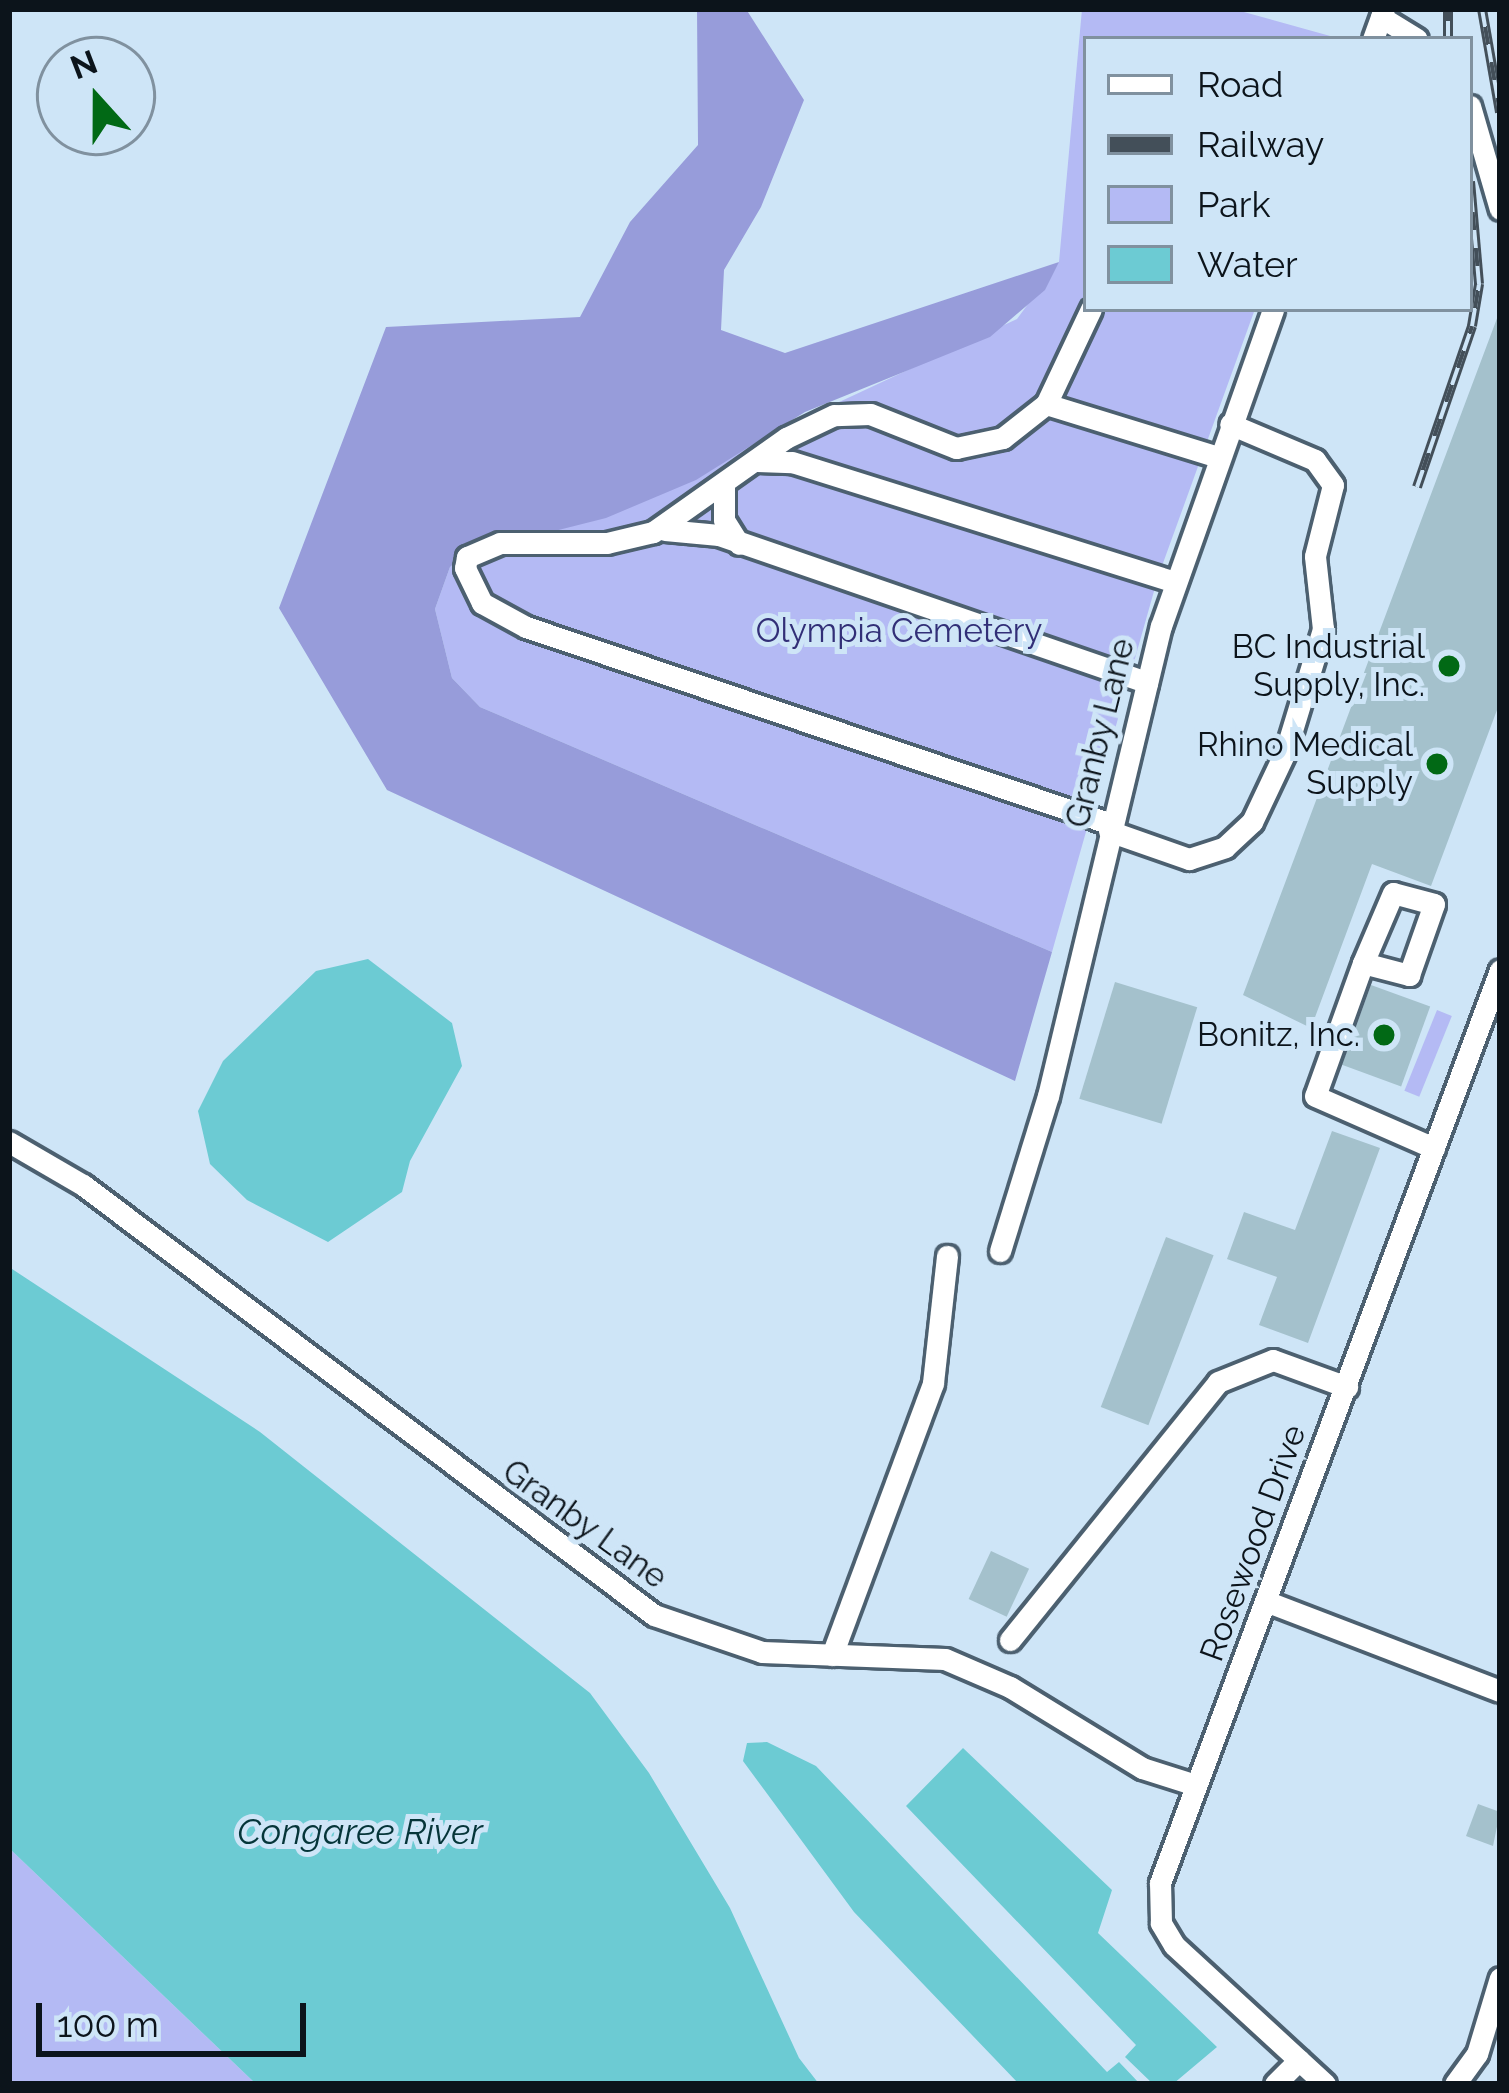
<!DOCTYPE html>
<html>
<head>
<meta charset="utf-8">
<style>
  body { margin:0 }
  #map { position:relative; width:1509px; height:2093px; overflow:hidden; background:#cee5f7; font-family:Raleway,sans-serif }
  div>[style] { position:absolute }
  .green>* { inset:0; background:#b4baf4; transform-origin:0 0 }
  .forest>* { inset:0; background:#979cda }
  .water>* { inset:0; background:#6ccbd3 }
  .building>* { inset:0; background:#a4c1cc; transform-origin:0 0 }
  .roads { filter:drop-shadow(3px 0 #4c6070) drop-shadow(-3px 0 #4c6070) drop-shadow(0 3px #4c6070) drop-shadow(0 -3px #4c6070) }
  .minor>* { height:21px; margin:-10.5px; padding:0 10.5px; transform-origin:10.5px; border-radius:10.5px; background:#fff }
  .rail>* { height:10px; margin-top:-5px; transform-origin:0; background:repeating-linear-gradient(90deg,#cee5f7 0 18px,#434f59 0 36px); box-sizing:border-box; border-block:3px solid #434f59 }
  .dots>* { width:33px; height:33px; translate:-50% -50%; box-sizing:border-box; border:6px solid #cee5f7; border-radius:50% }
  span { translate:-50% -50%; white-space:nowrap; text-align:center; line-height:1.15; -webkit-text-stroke:10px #cee5f7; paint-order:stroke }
  .park-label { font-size:33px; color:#322f77 }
  .poi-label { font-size:33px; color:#0c141b }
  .right { translate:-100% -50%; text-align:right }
  .street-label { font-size:33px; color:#0c141b }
  .water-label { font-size:36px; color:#053539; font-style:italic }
  .frame { position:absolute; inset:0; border:12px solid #0c141b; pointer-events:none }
  .legend { position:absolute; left:1083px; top:36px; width:390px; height:276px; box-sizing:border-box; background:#cee5f7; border:3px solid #80919f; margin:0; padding:15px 21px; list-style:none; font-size:36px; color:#0c141b }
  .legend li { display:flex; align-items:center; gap:24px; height:60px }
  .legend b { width:60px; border:3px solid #80919f }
  .north { position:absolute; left:36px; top:36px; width:120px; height:120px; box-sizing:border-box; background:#cee5f7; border:3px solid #80919f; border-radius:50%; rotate:339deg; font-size:33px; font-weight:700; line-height:48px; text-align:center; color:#0c141b }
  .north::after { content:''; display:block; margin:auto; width:42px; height:54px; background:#016915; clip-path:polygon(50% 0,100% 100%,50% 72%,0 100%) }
  .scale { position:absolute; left:36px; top:2003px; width:270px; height:54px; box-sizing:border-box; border:6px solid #0c141b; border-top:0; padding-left:15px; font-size:36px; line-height:42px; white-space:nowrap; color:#0c141b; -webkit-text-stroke:9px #cee5f7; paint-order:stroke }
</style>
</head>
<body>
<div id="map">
  <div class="green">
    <div style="clip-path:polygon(1082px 9px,1233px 9px,1341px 39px,1086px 39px,1086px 309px,1255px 309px,1158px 577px,1052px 952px,480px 707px,452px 678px,435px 609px,450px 567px,467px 553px,775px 432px,1017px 319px,1059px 262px)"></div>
    <div style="left:1437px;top:1010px;width:16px;height:87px;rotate:22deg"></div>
    <div style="clip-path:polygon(9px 1848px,256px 2084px,9px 2084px)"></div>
  </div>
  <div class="forest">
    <div style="clip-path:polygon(697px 9px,746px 9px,804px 100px,761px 207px,724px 270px,721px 330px,785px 353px,1059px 262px,1045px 290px,990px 337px,805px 412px,696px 480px,606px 518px,467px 553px,450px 567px,435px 609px,452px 678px,480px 707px,1052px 952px,1015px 1081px,387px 790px,279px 608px,386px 327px,580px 317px,630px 222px,698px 145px)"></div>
  </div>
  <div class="water">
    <div style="clip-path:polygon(368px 959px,452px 1023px,462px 1066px,410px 1161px,402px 1192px,328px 1242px,247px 1200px,210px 1164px,198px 1111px,223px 1061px,316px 971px)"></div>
    <div style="clip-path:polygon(9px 1267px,260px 1432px,590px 1693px,649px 1773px,730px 1908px,799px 2058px,819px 2084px,256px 2084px,9px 1848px)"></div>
    <div style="clip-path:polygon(767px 1742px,816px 1766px,1107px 2072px,1119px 2062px,1140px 2084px,1019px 2084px,854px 1912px,743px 1761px,747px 1743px)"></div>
    <div style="clip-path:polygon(963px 1748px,1112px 1890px,1098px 1933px,1217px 2047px,1173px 2084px,1153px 2084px,1125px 2057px,1136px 2045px,906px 1806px)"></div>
  </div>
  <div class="building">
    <div style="clip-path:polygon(1499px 313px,1500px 702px,1431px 886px,1372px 864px,1311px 1028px,1243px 995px)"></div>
    <div style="left:1115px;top:982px;width:86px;height:122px;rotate:17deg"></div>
    <div style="left:1371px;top:985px;width:63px;height:85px;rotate:20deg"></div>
    <div style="clip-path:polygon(1332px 1131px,1380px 1148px,1308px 1343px,1259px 1325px,1277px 1277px,1227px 1259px,1244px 1212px,1295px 1230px)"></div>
    <div style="left:1166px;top:1237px;width:51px;height:182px;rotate:21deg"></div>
    <div style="left:991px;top:1551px;width:42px;height:53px;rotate:25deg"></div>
    <div style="clip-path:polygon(1478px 1804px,1500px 1812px,1493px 1846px,1466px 1836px)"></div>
  </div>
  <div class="roads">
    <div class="minor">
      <div style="left:1381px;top:17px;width:42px;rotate:31.4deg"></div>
      <div style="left:1373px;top:39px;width:32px;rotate:-70deg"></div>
      <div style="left:1470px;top:106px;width:107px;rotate:73.8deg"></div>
      <div style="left:1091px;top:309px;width:105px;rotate:115.3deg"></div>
      <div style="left:1046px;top:404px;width:55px;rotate:141.7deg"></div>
      <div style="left:1003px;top:438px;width:48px;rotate:168deg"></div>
      <div style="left:956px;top:448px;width:92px;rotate:-158.4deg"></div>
      <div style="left:870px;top:414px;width:36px;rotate:178deg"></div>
      <div style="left:834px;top:415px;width:53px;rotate:154.4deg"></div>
      <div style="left:786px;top:438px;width:163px;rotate:144.7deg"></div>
      <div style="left:653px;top:532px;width:47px;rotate:166.6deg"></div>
      <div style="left:607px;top:543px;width:107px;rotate:180deg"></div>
      <div style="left:500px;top:543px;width:36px;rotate:157deg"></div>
      <div style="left:467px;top:557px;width:11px;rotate:100deg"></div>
      <div style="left:465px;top:568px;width:39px;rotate:64deg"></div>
      <div style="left:482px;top:603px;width:50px;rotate:28.6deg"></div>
      <div style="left:526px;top:627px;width:617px;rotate:18.61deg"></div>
      <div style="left:1046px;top:404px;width:180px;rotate:17.1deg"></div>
      <div style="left:757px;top:461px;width:35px;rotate:2deg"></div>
      <div style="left:792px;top:462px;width:402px;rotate:17.4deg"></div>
      <div style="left:724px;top:486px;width:34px;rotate:90deg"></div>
      <div style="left:724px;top:520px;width:28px;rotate:58deg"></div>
      <div style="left:665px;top:530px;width:54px;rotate:5.3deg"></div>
      <div style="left:719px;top:535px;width:453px;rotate:19deg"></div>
      <div style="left:1109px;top:831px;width:85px;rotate:19.3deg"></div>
      <div style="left:1189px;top:859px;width:38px;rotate:-18deg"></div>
      <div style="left:1225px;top:847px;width:37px;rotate:-43deg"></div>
      <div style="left:1252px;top:822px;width:80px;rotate:-64.7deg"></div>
      <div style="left:1286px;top:750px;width:127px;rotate:-73deg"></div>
      <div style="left:1323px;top:629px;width:73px;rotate:-96.3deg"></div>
      <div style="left:1315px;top:556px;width:73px;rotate:-75.8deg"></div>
      <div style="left:1333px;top:485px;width:31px;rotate:-126deg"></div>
      <div style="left:1315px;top:460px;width:92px;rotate:-157deg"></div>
      <div style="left:1363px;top:963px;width:48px;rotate:14.6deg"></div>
      <div style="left:1409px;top:975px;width:75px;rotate:-70.6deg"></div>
      <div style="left:1434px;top:904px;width:42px;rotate:-165deg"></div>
      <div style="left:1393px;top:893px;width:76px;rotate:113.2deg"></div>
      <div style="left:1363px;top:963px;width:141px;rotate:109.8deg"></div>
      <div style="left:1315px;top:1096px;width:130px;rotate:23.6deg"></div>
      <div style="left:9px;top:1142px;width:86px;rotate:30.2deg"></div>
      <div style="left:83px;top:1185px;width:715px;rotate:36.98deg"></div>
      <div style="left:654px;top:1615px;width:114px;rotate:18.9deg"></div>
      <div style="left:762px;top:1652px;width:183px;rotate:2.2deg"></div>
      <div style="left:945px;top:1659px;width:71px;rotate:23.3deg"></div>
      <div style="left:1010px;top:1687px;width:155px;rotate:31.5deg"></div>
      <div style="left:1142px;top:1768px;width:57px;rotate:17.5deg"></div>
      <div style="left:1000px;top:1251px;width:162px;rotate:-72.8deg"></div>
      <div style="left:1048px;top:1096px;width:483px;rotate:-76.5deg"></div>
      <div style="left:1161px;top:626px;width:336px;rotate:-70.5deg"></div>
      <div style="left:1268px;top:1602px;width:248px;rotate:21deg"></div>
      <div style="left:1010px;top:1640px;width:331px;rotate:-51.1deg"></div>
      <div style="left:1218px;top:1382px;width:59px;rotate:-21.8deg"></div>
      <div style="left:1273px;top:1360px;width:79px;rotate:20deg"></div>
      <div style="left:832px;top:1655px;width:290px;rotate:-69.6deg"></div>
      <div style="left:933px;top:1383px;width:128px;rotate:-83.7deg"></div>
      <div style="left:1275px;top:2084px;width:34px;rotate:-45deg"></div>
      <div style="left:1325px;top:2084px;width:205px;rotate:-137.4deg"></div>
      <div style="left:1174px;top:1945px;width:26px;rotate:-121deg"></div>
      <div style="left:1161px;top:1923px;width:40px;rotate:-91.4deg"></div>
      <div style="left:1160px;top:1883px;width:974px;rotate:-69.57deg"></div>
      <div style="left:1455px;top:2084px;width:37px;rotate:-54deg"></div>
      <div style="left:1477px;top:2054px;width:79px;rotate:-73.2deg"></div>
    </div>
  </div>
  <div class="rail">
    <div style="left:1482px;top:9px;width:105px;rotate:80.1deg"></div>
    <div style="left:1448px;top:39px;width:30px;rotate:-90deg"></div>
    <div style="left:1417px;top:487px;width:170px;rotate:-71.1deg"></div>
    <div style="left:1472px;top:326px;width:43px;rotate:-80.5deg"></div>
    <div style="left:1479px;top:284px;width:103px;rotate:-95deg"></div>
  </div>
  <div class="dots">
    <div style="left:1449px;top:666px;background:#016915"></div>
    <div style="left:1437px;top:764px;background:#016915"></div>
    <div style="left:1384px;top:1035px;background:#016915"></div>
  </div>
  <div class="park-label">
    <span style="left:899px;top:631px">Olympia Cemetery</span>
  </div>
  <div class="poi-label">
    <span class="right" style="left:1425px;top:666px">BC Industrial<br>Supply, Inc.</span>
    <span class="right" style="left:1413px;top:764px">Rhino Medical<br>Supply</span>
    <span class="right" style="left:1360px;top:1035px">Bonitz, Inc.</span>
  </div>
  <div class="street-label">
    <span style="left:1100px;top:733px;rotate:-76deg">Granby Lane</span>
    <span style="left:585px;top:1524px;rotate:36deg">Granby Lane</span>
    <span style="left:1253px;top:1543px;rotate:-70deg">Rosewood Drive</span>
  </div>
  <div class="water-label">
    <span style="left:360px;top:1832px">Congaree River</span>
  </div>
  <div class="frame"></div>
  <ul class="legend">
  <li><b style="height:15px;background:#fff"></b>Road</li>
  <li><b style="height:15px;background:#434f59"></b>Railway</li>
  <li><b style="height:33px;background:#b4baf4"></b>Park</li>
  <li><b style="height:33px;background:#6ccbd3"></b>Water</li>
  </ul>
  <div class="north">N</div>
  <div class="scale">100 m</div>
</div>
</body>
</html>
